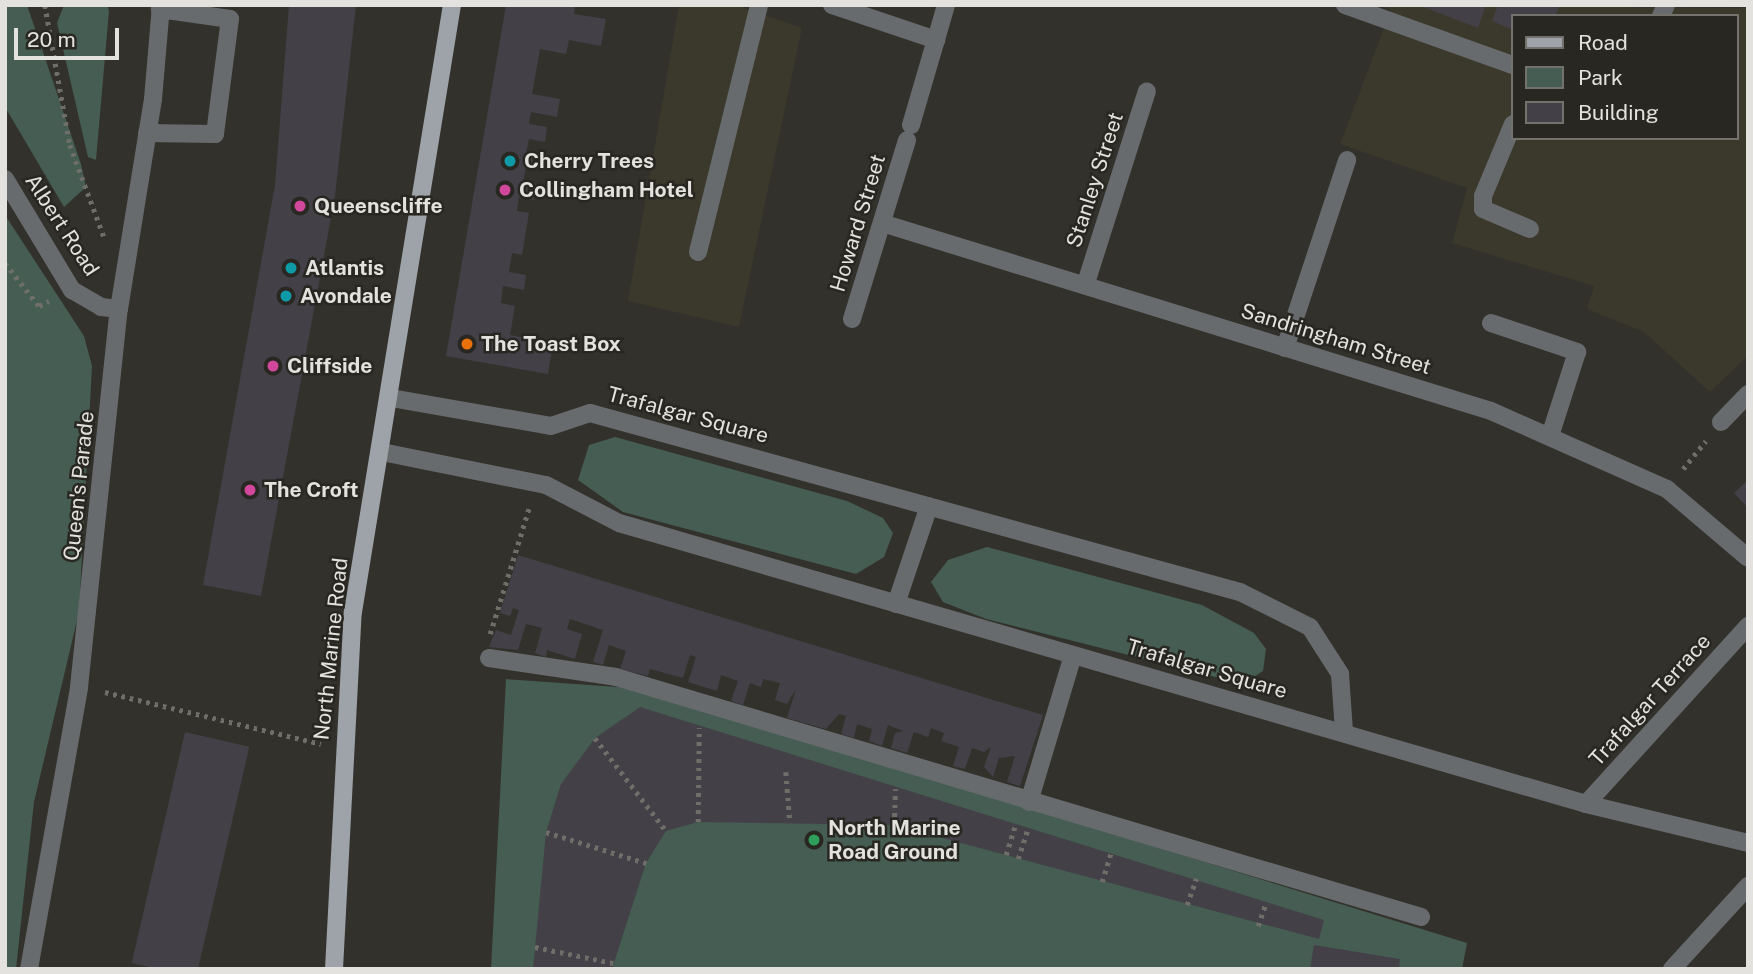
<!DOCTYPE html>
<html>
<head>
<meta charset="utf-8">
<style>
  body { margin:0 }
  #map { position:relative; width:1753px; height:974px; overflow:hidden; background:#33312b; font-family:"Public Sans",sans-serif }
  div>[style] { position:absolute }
  .built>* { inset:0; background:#3b382c }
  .green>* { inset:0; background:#455d52 }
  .building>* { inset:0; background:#434147; transform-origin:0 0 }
  .path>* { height:4.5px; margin-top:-2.25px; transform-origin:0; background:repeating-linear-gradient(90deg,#706e69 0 3.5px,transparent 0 8.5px) }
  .minor>* { height:18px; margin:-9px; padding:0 9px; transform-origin:9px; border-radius:9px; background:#686b6d }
  .major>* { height:18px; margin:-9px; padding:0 9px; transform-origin:9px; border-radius:9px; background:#9da3a8 }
  .dots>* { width:19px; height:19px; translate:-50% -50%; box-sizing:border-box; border:4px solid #292721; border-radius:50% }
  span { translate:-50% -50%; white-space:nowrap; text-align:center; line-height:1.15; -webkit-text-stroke:5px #292721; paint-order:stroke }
  .poi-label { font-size:21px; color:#e3e2de; font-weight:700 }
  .left { translate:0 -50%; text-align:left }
  .street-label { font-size:21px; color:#e3e2de }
  .frame { position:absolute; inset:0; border:7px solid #e3e2de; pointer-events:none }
  .legend { position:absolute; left:1511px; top:14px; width:228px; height:126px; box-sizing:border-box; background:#292721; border:2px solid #73726d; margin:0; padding:9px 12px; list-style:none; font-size:21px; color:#e3e2de }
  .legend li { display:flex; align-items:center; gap:14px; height:35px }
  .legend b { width:35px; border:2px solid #73726d }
  .scale { position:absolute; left:14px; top:28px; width:105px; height:32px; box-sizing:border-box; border:4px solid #e3e2de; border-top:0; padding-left:9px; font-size:21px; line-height:24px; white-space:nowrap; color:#e3e2de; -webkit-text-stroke:5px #292721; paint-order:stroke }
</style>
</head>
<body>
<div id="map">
  <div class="built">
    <div style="clip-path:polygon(679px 5px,736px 5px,802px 28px,739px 327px,628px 301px)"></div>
    <div style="clip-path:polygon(evenodd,1381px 5px,1748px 8px,1748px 356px,1710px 392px,1644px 332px,1587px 309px,1594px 286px,1452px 243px,1467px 188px,1340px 144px,1391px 10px,1381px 5px,1513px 16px,1737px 16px,1737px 138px,1513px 138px,1513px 16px)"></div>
  </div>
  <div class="green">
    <div style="clip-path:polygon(5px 5px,27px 5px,81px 164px,86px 187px,64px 207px,5px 107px)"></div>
    <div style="clip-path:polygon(64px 5px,107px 5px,109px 11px,96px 160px,88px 157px,57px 23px)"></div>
    <div style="clip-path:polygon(5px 215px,84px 336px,92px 366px,79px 612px,34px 802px,16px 969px,5px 969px)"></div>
    <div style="clip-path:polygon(615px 437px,847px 501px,883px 518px,893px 533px,884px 557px,856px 574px,623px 512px,578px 480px,589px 445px)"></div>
    <div style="clip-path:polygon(987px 547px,1202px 605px,1254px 633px,1266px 649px,1263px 671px,1243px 684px,986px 619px,943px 602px,931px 582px,948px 560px)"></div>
    <div style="clip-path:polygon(506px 679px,632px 688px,796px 736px,1467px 943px,1462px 969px,491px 969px)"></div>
  </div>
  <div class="building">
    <div style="clip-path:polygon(289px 5px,356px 5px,335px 196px,261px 596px,203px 585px,275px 185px)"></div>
    <div style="clip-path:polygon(506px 5px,575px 5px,574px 14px,606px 19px,601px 46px,569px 40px,566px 54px,540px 49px,532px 94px,560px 99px,557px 117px,531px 112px,529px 124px,547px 127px,545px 142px,529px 139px,526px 153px,542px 156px,540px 170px,526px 167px,523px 181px,536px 184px,534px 200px,519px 197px,517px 211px,529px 213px,522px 255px,512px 253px,509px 272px,526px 275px,524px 290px,503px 286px,501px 303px,515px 306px,510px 335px,553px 343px,548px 374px,446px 356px)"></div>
    <div style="clip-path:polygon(1418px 5px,1486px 5px,1478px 28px)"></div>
    <div style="clip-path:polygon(1498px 5px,1560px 5px,1555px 16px,1513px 16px,1513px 30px,1492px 21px)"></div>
    <div style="clip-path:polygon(1748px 480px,1748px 508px,1734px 493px)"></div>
    <div style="clip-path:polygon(518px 555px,1043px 715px,1020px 786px,1007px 782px,1015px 756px,999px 758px,993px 777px,984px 767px,991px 747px,984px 752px,972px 748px,965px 769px,953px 766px,959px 747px,941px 741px,944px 733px,931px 728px,928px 737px,914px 732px,907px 753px,891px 748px,895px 733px,903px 731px,888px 725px,882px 746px,869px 741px,872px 729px,857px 724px,854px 738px,841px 734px,846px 716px,839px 714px,826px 729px,787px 718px,796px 689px,787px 704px,775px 700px,780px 683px,763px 679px,761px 687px,750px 683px,743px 705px,731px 701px,738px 681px,721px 675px,717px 691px,688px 682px,696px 657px,690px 655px,683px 678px,650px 669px,648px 676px,620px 669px,626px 651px,609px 645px,603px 665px,593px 662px,603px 630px,570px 619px,567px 629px,582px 634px,575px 659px,547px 650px,546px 657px,535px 653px,542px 628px,526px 624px,518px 650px,489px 647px,496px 630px,511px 635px,519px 610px,513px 608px,510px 616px,500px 613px)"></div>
    <div style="clip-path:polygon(640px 707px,1324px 920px,1319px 939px,894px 825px,698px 822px,666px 831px,646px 863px,612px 969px,533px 969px,546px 832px,561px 784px,595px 738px)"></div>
    <div style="left:185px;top:732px;width:66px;height:237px;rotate:13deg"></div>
    <div style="clip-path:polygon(1314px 945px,1400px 959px,1399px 969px,1310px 969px)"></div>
  </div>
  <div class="path">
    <div style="left:45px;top:5px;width:142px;rotate:79.9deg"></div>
    <div style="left:70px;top:145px;width:98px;rotate:69.7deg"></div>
    <div style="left:5px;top:263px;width:55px;rotate:51.7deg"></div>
    <div style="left:39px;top:306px;width:11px;rotate:-27deg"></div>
    <div style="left:1683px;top:469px;width:36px;rotate:-51deg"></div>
    <div style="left:490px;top:634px;width:132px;rotate:-72.8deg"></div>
    <div style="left:105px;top:692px;width:222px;rotate:13.5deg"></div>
    <div style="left:595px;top:738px;width:117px;rotate:52.6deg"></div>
    <div style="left:786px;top:772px;width:50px;rotate:85.4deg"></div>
    <div style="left:698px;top:822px;width:94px;rotate:-89.4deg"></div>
    <div style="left:894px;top:825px;width:36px;rotate:-88deg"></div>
    <div style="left:546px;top:832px;width:105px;rotate:17.2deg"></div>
    <div style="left:1006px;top:855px;width:31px;rotate:-73deg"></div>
    <div style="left:1018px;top:859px;width:32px;rotate:-72deg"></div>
    <div style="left:1102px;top:882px;width:30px;rotate:-73deg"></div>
    <div style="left:1187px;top:905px;width:28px;rotate:-71deg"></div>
    <div style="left:1258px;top:926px;width:24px;rotate:-71deg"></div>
    <div style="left:535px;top:947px;width:80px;rotate:11.6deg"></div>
  </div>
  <div class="minor">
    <div style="left:832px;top:5px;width:110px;rotate:18.6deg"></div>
    <div style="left:1345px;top:5px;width:178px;rotate:19.7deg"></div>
    <div style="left:1661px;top:16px;width:12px;rotate:-66deg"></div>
    <div style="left:1513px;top:124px;width:78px;rotate:112.6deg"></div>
    <div style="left:1483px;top:196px;width:13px;rotate:90deg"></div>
    <div style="left:1483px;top:209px;width:51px;rotate:23.1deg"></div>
    <div style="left:911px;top:125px;width:125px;rotate:-73.7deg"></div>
    <div style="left:147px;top:133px;width:68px;rotate:0.8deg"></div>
    <div style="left:215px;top:134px;width:116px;rotate:-82.6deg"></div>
    <div style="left:230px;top:19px;width:71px;rotate:-171.9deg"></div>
    <div style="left:5px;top:179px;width:130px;rotate:58.9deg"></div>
    <div style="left:72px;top:290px;width:34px;rotate:30deg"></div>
    <div style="left:101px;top:307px;width:18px;rotate:6deg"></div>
    <div style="left:882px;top:223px;width:637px;rotate:17.16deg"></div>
    <div style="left:1491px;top:411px;width:193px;rotate:23.9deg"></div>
    <div style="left:1667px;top:489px;width:106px;rotate:40.4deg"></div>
    <div style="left:698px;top:252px;width:254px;rotate:-76.1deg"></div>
    <div style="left:1086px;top:283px;width:201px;rotate:-72.4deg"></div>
    <div style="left:852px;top:319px;width:187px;rotate:-72.9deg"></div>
    <div style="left:1491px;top:323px;width:91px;rotate:18.6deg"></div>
    <div style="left:1577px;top:352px;width:88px;rotate:107.8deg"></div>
    <div style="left:1285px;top:348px;width:198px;rotate:-71.7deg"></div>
    <div style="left:391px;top:398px;width:162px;rotate:9.9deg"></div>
    <div style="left:551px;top:426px;width:41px;rotate:-18.4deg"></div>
    <div style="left:590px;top:413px;width:674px;rotate:15.4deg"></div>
    <div style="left:1240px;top:592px;width:78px;rotate:26.6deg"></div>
    <div style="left:1310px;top:627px;width:56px;rotate:57.4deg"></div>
    <div style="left:1340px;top:674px;width:57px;rotate:86deg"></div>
    <div style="left:1721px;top:422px;width:39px;rotate:-46deg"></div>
    <div style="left:382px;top:452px;width:167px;rotate:11.4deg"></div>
    <div style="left:546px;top:485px;width:82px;rotate:27.5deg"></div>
    <div style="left:619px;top:523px;width:1007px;rotate:16.2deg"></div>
    <div style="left:1586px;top:804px;width:167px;rotate:13.5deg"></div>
    <div style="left:896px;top:604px;width:103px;rotate:-71.4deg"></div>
    <div style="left:489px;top:658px;width:128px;rotate:8.5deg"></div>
    <div style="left:616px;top:677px;width:840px;rotate:16.6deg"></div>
    <div style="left:1029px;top:802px;width:153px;rotate:-73.3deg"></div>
    <div style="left:1586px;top:804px;width:241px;rotate:-47.7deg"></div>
    <div style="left:29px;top:969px;width:286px;rotate:-79.9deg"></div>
    <div style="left:79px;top:687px;width:380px;rotate:-84deg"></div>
    <div style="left:119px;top:309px;width:213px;rotate:-80.8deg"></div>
    <div style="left:153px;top:99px;width:94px;rotate:-85.1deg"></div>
    <div style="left:1672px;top:969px;width:113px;rotate:-47.5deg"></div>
  </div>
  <div class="major">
    <div style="left:334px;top:969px;width:358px;rotate:-87deg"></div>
    <div style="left:353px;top:612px;width:615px;rotate:-80.74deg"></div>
  </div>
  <div class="dots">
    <div style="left:510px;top:161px;background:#0f9aa8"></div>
    <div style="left:505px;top:190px;background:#d1479c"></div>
    <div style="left:300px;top:206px;background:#d1479c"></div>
    <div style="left:291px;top:268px;background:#0f9aa8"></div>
    <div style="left:286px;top:296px;background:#0f9aa8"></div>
    <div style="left:467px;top:344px;background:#e8710a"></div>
    <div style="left:273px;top:366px;background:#d1479c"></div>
    <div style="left:250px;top:490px;background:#d1479c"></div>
    <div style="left:814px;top:840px;background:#2e9e5b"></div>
  </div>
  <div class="poi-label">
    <span class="left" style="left:524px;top:161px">Cherry Trees</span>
    <span class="left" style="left:519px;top:190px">Collingham Hotel</span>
    <span class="left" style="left:314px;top:206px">Queenscliffe</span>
    <span class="left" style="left:305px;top:268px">Atlantis</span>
    <span class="left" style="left:300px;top:296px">Avondale</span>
    <span class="left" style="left:481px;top:344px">The Toast Box</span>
    <span class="left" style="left:287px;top:366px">Cliffside</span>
    <span class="left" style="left:264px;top:490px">The Croft</span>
    <span class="left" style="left:828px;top:840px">North Marine<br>Road Ground</span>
  </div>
  <div class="street-label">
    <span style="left:1095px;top:180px;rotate:-72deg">Stanley Street</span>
    <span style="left:858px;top:223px;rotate:-73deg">Howard Street</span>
    <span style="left:62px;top:225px;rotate:57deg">Albert Road</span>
    <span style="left:1336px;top:339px;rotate:17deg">Sandringham Street</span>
    <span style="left:688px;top:415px;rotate:15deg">Trafalgar Square</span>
    <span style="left:79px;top:486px;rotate:-84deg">Queen's Parade</span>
    <span style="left:331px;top:649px;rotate:-84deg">North Marine Road</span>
    <span style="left:1207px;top:669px;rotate:16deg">Trafalgar Square</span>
    <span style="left:1650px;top:700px;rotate:-48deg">Trafalgar Terrace</span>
  </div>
  <div class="frame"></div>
  <ul class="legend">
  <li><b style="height:9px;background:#9da3a8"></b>Road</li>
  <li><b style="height:19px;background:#455d52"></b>Park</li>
  <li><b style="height:19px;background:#434147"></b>Building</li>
  </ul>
  <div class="scale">20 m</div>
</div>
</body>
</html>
